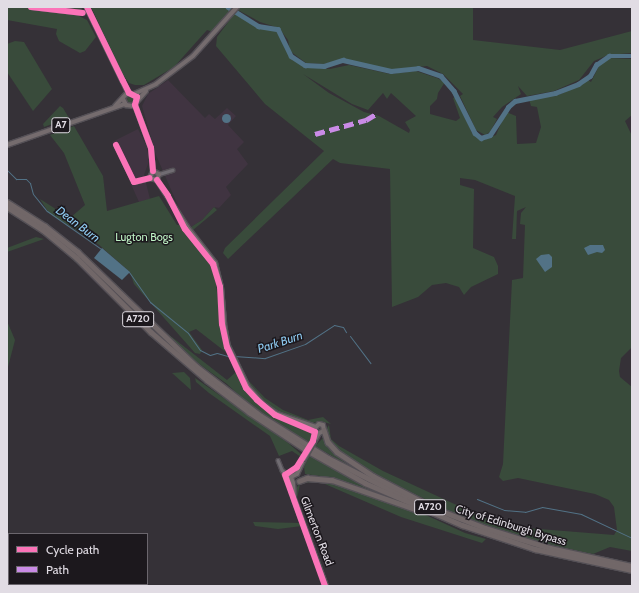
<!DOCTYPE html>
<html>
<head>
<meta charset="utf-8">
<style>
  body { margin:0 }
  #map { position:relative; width:639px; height:593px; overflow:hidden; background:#353137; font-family:Cabin,sans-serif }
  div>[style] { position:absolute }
  .commercial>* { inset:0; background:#403441 }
  .green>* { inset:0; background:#394b3b }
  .round { border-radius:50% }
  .water>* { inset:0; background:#527286 }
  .stream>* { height:1px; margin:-0.5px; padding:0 0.5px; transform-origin:0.5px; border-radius:0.5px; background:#527286 }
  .river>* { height:4.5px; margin:-2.25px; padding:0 2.25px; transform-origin:2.25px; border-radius:2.25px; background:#527286 }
  .roads { filter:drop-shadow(1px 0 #545056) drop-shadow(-1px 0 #545056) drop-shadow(0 1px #545056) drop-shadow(0 -1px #545056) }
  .street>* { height:2.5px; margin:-1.25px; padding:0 1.25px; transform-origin:1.25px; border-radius:1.25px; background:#706c72 }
  .secondary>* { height:3.5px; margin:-1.75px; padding:0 1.75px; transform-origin:1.75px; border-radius:1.75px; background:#6d676b }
  .primary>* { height:4px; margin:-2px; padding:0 2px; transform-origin:2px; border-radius:2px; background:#756c6e }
  .highway>* { height:4.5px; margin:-2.25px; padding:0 2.25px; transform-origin:2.25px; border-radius:2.25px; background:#716768 }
  .bridges { filter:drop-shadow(1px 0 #545056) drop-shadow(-1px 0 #545056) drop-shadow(0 1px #545056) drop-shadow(0 -1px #545056) }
  .primary-bridge>* { height:4px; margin:-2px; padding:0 2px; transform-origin:2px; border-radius:2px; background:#756c6e }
  .quiet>* { height:5px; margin-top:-2.5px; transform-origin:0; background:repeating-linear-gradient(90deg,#ca8be6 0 10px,transparent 0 15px) }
  .cycleway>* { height:6px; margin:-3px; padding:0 3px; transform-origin:3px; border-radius:3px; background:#fb73b8 }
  span { translate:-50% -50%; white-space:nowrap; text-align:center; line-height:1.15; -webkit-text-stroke:3px #1c181d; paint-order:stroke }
  .shield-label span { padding:1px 3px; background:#1c181d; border:1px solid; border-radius:3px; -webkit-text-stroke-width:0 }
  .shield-label { font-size:10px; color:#e1dce4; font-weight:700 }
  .park-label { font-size:11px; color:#c0f4c6 }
  .street-label { font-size:11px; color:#e1dce4 }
  .water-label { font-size:12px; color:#8ecaf0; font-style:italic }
  .frame { position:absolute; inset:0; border:8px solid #e1dce4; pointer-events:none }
  .legend { position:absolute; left:8px; top:533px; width:140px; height:52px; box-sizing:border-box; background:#1c181d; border:1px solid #6b666d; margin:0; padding:5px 7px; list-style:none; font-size:12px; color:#e1dce4 }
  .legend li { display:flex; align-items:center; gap:8px; height:20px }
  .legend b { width:20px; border:1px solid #6b666d }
</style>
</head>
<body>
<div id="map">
  <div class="commercial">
    <div style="clip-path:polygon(168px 80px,205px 118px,209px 114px,215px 119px,227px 108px,236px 116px,228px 125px,244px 142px,237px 149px,248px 164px,226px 187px,231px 195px,219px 208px,214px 207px,202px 220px,191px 227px,179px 208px,156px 155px,142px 106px,148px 94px)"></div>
    <div style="clip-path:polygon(138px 129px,147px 147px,149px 161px,144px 175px,150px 199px,139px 202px,112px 142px)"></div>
  </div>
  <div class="green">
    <div style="clip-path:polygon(7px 7px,32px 8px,79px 16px,87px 20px,96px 37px,85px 51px,80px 53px,59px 41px,56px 34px,57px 29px,7px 20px)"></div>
    <div style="clip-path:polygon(50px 7px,83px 7px,80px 11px)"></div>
    <div style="clip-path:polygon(91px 7px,227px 7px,230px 11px,213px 32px,207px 30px,174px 67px,144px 85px,135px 85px,129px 83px,122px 73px)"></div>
    <div style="clip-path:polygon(241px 7px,473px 7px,473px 40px,560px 50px,632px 31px,632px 53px,608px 55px,594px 61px,579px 80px,554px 91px,527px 96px,518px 86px,521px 94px,502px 107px,493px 117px,497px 119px,490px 132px,485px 135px,476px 130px,460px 96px,463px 94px,443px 74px,427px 66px,390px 70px,343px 59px,324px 64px,306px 63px,290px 51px,288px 40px,279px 28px,260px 22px,238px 10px)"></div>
    <div style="clip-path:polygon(evenodd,235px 13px,253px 25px,274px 29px,281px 34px,285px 49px,293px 60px,306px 67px,330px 69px,349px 65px,390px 74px,416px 71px,437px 78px,445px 82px,438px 93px,437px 99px,430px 106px,430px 114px,456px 121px,460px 118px,453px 98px,456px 97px,472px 133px,481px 141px,496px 135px,506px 112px,516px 116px,517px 144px,536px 143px,541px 127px,537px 107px,531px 106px,529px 99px,561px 94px,588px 80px,591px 82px,600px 64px,610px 58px,632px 59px,632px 115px,625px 121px,632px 136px,632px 347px,621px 358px,619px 371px,620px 377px,632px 387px,632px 551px,610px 547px,593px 554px,583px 552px,540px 542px,477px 522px,444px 509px,370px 471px,342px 453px,329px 440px,327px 428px,329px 425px,331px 439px,339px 446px,383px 471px,502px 526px,614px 535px,617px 530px,614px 507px,609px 500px,595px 494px,518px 478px,503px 481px,499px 477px,503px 464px,512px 280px,523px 278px,525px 225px,520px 224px,521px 213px,526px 207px,517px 211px,516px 239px,512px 239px,515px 196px,475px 180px,460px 178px,460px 185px,474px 189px,473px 248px,494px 257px,498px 266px,498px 274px,471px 287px,464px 295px,459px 287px,446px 283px,432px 285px,418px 297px,392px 307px,390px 169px,340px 163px,333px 159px,228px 259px,223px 253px,225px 248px,324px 151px,265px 104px,216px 46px,217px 37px,235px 13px,303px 74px,352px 104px,368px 110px,383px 93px,387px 99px,391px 93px,416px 116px,405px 122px,410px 130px,409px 133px,379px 116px,364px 112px,329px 93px,303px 74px)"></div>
    <div style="clip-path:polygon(15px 41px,24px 42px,52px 89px,33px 111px,7px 72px,7px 44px)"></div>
    <div class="round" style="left:125.5px;top:95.5px;width:9px;height:9px"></div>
    <div style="clip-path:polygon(60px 106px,63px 108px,69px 118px,44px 127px,43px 124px)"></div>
    <div style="clip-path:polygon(74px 126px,103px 176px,107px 211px,159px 196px,177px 225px,179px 225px,209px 260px,215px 275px,221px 328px,227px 353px,196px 329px,189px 332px,202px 350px,200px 354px,195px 353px,134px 284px,130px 272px,98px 244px,49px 213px,40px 199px,70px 218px,85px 205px,64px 153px,50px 135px)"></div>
    <div style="clip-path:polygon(214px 207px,217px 210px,193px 230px,191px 227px,202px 220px)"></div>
    <div style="clip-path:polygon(36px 237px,44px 239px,7px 252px,7px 248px)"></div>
    <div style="clip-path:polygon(7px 321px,15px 340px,8px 367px,7px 359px)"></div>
    <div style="clip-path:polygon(164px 334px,168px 334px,227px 380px,236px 372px,245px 388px,263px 408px,276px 417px,313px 431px,314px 436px,311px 442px,308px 443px,302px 440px,245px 401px,227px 384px,188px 356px)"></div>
    <div style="clip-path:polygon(184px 372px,190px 378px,191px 390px,172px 373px)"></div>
    <div style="clip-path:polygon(245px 377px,265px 398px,283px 410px,308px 420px,323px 417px,331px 424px,320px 421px,309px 424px,283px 416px,264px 403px,249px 386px)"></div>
    <div style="clip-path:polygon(195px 378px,287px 442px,302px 455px,301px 457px,292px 451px,279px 456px,270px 436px,209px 393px,196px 382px)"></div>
    <div style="clip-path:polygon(323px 438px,335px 455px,354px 469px,315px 446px)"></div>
    <div style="clip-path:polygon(309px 455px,378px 493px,377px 494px,335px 478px,305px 474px,304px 467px)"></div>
    <div style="clip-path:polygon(279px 470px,289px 481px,290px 495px)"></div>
    <div style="clip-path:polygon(310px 479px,323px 480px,428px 516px,465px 533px,486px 539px,482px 543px,401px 517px,318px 481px,300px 484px,297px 499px,296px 489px,299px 484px)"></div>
    <div style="clip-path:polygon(253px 522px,301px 523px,302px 526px,278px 529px,255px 526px)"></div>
  </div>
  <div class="water">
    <div class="round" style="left:221.5px;top:113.5px;width:9px;height:9px"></div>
    <div style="clip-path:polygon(590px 245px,603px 245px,605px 250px,602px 253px,597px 252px,588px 255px,584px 248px)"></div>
    <div style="clip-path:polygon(102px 248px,130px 272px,122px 280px,94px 258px)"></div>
    <div style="clip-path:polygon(549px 254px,552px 257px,552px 267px,545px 272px,536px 259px,541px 255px)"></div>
  </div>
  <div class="stream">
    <div style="left:7px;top:170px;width:13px;rotate:45deg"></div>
    <div style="left:16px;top:179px;width:10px"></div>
    <div style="left:26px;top:179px;width:6px;rotate:45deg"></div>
    <div style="left:30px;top:183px;width:11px;rotate:75deg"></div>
    <div style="left:33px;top:194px;width:22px;rotate:51deg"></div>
    <div style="left:47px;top:211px;width:66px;rotate:35.1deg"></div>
    <div style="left:129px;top:272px;width:37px;rotate:55deg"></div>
    <div style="left:150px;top:302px;width:49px;rotate:39.2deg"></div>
    <div style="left:188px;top:333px;width:21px;rotate:55deg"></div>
    <div style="left:200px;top:350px;width:11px;rotate:27deg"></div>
    <div style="left:210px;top:355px;width:7px;rotate:-16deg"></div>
    <div style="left:217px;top:353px;width:15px;rotate:16deg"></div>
    <div style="left:350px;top:336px;width:34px;rotate:53deg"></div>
    <div style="left:234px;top:356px;width:31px;rotate:4deg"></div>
    <div style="left:265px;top:358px;width:42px;rotate:-19.3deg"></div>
    <div style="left:305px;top:344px;width:35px;rotate:-33deg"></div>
    <div style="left:334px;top:325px;width:9px;rotate:13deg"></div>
    <div style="left:343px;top:327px;width:6px;rotate:59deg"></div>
    <div style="left:477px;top:499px;width:29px;rotate:22deg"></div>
    <div style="left:504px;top:510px;width:21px;rotate:5deg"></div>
    <div style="left:525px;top:512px;width:18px;rotate:-16deg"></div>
    <div style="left:542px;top:507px;width:40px;rotate:10deg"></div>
    <div style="left:581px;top:514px;width:56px;rotate:25.2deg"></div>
  </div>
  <div class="river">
    <div style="left:228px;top:7px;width:36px;rotate:32deg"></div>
    <div style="left:258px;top:26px;width:20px;rotate:9deg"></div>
    <div style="left:278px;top:29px;width:30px;rotate:64deg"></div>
    <div style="left:291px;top:56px;width:17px;rotate:33deg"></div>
    <div style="left:305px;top:65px;width:19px;rotate:3deg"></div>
    <div style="left:324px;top:66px;width:20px;rotate:-18deg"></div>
    <div style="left:343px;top:60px;width:49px;rotate:12.9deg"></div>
    <div style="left:391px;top:71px;width:27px;rotate:-6deg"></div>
    <div style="left:418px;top:68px;width:24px;rotate:19deg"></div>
    <div style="left:441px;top:76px;width:20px;rotate:49deg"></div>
    <div style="left:454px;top:91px;width:47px;rotate:63.4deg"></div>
    <div style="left:475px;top:133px;width:8px;rotate:40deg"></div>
    <div style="left:481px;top:138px;width:9px;rotate:-18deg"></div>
    <div style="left:490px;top:135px;width:33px;rotate:-57deg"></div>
    <div style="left:508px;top:107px;width:9px;rotate:-41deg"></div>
    <div style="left:515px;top:101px;width:41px;rotate:-11.3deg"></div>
    <div style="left:555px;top:93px;width:25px;rotate:-21deg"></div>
    <div style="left:578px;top:84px;width:14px;rotate:-34deg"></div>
    <div style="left:590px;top:76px;width:13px;rotate:-61deg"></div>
    <div style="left:596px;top:65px;width:16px;rotate:-35deg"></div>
    <div style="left:609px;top:56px;width:23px"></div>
  </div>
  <div class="roads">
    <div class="street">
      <div style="left:116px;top:145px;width:41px;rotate:64.1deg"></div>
      <div style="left:134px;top:182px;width:16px;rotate:-14deg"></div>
      <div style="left:159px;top:174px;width:14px;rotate:-17deg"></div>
      <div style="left:278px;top:460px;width:11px;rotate:68deg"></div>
      <div style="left:282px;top:470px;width:11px;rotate:38deg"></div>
    </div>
    <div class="secondary">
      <div style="left:31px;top:7px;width:52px;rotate:6.6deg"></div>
      <div style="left:87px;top:7px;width:96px;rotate:64deg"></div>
    </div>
    <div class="primary">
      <div style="left:134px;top:94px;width:24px;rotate:-24deg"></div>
      <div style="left:156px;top:84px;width:46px;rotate:-37.1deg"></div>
      <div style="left:193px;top:56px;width:66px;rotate:-48.1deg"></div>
      <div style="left:123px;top:99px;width:7px;rotate:63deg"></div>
      <div style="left:126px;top:105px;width:7px;rotate:8deg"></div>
      <div style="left:133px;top:106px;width:20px;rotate:-49deg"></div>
      <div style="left:135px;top:105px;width:46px;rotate:69.6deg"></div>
      <div style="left:151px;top:148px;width:23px;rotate:85deg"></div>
      <div style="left:115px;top:106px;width:18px;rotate:-47deg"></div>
      <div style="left:127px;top:93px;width:9px;rotate:13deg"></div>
      <div style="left:7px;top:145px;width:125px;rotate:-19.2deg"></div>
      <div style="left:153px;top:171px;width:8px;rotate:113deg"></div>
      <div style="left:150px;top:178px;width:7px;rotate:16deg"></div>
      <div style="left:153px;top:171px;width:7px;rotate:27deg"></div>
      <div style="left:159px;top:174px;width:6px;rotate:108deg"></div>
      <div style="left:157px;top:180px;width:56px;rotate:57.4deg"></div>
      <div style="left:187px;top:227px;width:46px;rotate:52.1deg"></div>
      <div style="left:215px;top:263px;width:25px;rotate:76deg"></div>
      <div style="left:221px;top:287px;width:37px;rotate:85deg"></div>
      <div style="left:224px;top:324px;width:22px;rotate:80deg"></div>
      <div style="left:228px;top:346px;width:46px;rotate:64deg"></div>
      <div style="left:248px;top:387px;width:23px;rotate:49deg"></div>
      <div style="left:263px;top:404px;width:17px;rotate:36deg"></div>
      <div style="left:277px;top:414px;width:41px;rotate:18.4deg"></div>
      <div style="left:316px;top:427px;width:4px;rotate:-45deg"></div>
      <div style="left:319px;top:424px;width:4px;rotate:14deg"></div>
      <div style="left:323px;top:425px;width:6px;rotate:81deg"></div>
      <div style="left:324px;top:431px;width:5px;rotate:158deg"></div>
      <div style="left:314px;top:442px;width:10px;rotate:-61deg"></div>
      <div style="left:293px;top:483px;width:16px;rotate:86deg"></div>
      <div style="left:294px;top:499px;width:93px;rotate:69.8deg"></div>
      <div style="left:293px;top:483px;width:6px;rotate:-108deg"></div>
      <div style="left:291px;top:477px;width:7px;rotate:-27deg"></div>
      <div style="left:297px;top:474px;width:17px;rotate:-65deg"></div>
    </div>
    <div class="highway">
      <div style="left:7px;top:202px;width:45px;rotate:32.3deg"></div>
      <div style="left:45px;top:226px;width:42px;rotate:38.2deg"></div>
      <div style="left:78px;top:252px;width:164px;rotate:44deg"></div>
      <div style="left:196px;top:366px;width:82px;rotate:37.6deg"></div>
      <div style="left:261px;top:416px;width:79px;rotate:32.1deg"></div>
      <div style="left:328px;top:458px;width:84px;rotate:26.9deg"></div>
      <div style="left:403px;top:496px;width:88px;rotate:21.3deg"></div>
      <div style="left:485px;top:528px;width:68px;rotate:17.1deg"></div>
      <div style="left:550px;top:548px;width:84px;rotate:12.4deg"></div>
      <div style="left:7px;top:207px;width:43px;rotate:32.6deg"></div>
      <div style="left:43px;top:230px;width:44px;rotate:39.5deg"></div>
      <div style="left:77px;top:258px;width:105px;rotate:45deg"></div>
      <div style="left:151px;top:332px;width:74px;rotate:40.6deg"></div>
      <div style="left:207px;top:380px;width:53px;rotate:37.3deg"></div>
      <div style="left:249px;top:412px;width:67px;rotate:33.5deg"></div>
      <div style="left:305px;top:449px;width:69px;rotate:29.5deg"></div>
      <div style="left:365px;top:483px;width:106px;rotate:23.4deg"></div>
      <div style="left:462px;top:525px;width:77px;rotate:18.2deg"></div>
      <div style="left:535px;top:549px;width:99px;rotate:12.2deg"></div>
      <div style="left:324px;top:430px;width:13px;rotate:72deg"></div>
      <div style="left:328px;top:442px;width:13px;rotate:48deg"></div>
      <div style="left:337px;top:452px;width:43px;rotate:33.7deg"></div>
      <div style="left:373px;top:476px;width:54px;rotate:27.5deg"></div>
      <div style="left:299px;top:481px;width:9px;rotate:-21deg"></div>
      <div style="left:307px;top:478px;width:25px;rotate:5deg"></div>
      <div style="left:332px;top:480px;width:94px;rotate:19.2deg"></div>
    </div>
  </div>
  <div class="bridges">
    <div class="primary-bridge">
      <div style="left:304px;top:459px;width:20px;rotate:-60deg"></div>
    </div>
  </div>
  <div class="quiet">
    <div style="left:315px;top:134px;width:53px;rotate:-15.4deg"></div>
    <div style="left:366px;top:120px;width:12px;rotate:-31deg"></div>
  </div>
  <div class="cycleway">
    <div style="left:31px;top:7px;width:52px;rotate:6.6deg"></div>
    <div style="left:87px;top:7px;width:82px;rotate:64.1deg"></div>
    <div style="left:123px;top:81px;width:13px;rotate:63deg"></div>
    <div style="left:129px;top:93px;width:9px;rotate:27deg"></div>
    <div style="left:137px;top:97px;width:8px;rotate:104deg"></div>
    <div style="left:135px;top:105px;width:46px;rotate:69.6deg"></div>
    <div style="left:151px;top:148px;width:23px;rotate:85deg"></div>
    <div style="left:116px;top:145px;width:41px;rotate:64.1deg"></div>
    <div style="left:134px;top:182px;width:16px;rotate:-14deg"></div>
    <div style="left:157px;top:180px;width:19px;rotate:55deg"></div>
    <div style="left:168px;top:196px;width:37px;rotate:63deg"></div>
    <div style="left:185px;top:229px;width:45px;rotate:51.3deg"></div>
    <div style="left:213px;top:264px;width:24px;rotate:73deg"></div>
    <div style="left:220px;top:287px;width:37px;rotate:87deg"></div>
    <div style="left:222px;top:324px;width:24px;rotate:78deg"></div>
    <div style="left:227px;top:347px;width:45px;rotate:65.1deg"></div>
    <div style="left:246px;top:388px;width:16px;rotate:47deg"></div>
    <div style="left:257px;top:400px;width:23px;rotate:40deg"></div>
    <div style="left:275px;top:415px;width:43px;rotate:23deg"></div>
    <div style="left:315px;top:432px;width:9px;rotate:103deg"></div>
    <div style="left:313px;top:441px;width:31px;rotate:122deg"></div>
    <div style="left:297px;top:467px;width:14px;rotate:146deg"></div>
    <div style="left:285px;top:475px;width:118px;rotate:70.2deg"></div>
  </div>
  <div class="shield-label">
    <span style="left:61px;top:125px">A7</span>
    <span style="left:138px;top:319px">A720</span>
    <span style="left:430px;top:507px">A720</span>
  </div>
  <div class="park-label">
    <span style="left:144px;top:237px">Lugton Bogs</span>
  </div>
  <div class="street-label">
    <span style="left:511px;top:525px;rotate:17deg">City of Edinburgh Bypass</span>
    <span style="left:317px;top:531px;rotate:69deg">Gilmerton Road</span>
  </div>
  <div class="water-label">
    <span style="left:78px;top:224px;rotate:37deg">Dean Burn</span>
    <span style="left:280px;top:342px;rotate:-18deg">Park Burn</span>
  </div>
  <div class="frame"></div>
  <ul class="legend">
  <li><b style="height:5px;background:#fb73b8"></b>Cycle path</li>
  <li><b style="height:5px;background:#ca8be6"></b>Path</li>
  </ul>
</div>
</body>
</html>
